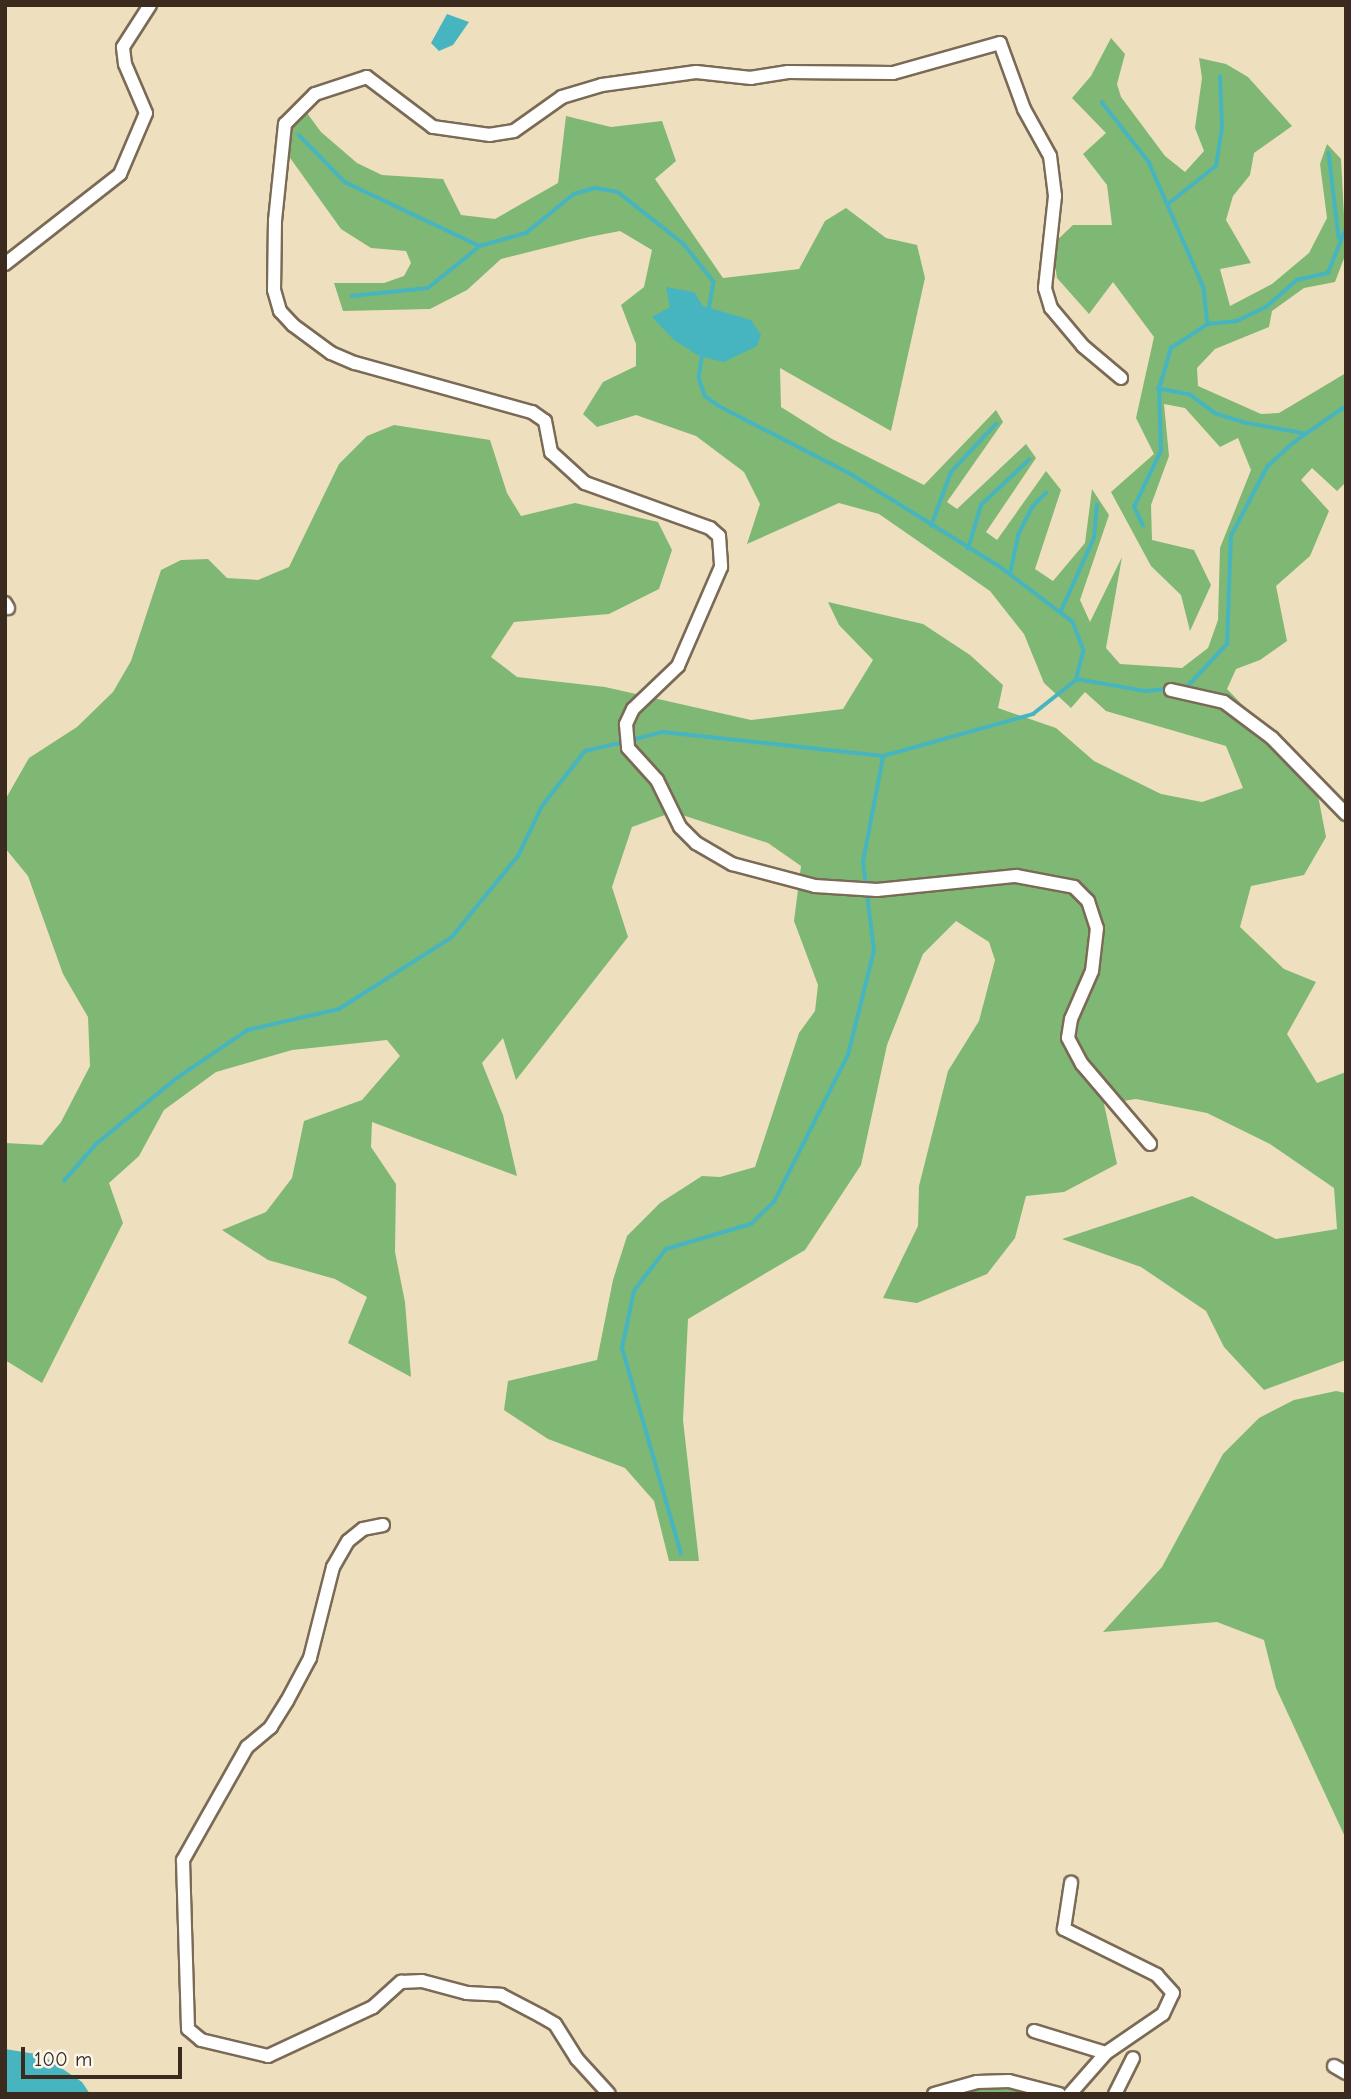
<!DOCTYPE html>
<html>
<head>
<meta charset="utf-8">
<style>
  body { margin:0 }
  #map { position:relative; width:1351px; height:2099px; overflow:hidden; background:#eee0be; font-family:"Comic Neue",sans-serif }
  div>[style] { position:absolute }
  .forest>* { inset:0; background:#7fb774 }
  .water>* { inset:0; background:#46b5c0 }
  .stream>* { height:3.5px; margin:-1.75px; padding:0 1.75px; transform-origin:1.75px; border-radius:1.75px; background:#46b5c0 }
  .roads { filter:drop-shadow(2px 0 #7a6a56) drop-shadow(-2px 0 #7a6a56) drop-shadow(0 2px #7a6a56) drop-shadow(0 -2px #7a6a56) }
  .minor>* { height:12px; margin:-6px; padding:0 6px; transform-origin:6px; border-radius:6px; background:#fff }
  span { translate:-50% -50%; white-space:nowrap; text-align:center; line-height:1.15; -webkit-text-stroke:7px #fbf7ec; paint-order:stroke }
  .frame { position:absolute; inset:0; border:7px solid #3b2a1e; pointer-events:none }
  .scale { position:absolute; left:21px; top:2047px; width:161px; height:32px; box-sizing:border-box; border:4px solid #3b2a1e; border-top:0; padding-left:9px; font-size:21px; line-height:24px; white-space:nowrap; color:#3b2a1e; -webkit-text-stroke:5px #fbf7ec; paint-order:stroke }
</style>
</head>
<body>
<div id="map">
  <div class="forest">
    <div style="clip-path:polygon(1111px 38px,1125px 54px,1117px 84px,1121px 97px,1165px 156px,1185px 172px,1204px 151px,1195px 128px,1202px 78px,1199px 58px,1226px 64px,1248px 77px,1292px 126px,1254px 153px,1250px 175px,1233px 196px,1226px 220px,1251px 263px,1220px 269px,1230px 306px,1272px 284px,1309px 253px,1327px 218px,1320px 164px,1327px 144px,1341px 159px,1346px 253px,1335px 282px,1304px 288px,1272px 311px,1269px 327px,1215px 349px,1197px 368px,1198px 386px,1261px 414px,1279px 413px,1346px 373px,1346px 482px,1337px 491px,1312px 468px,1301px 480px,1329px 511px,1310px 556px,1276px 586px,1287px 641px,1260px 660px,1236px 669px,1227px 689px,1315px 780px,1326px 837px,1304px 875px,1251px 886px,1240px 927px,1284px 969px,1316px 982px,1287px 1034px,1317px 1083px,1346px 1072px,1346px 1360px,1264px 1390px,1224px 1347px,1206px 1311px,1141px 1267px,1062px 1239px,1192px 1196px,1276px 1239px,1337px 1229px,1334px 1188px,1270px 1144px,1207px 1113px,1136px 1099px,1104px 1104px,1117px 1164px,1064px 1192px,1026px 1196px,1015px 1238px,987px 1274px,917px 1303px,883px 1298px,918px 1226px,919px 1186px,948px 1071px,979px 1021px,995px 960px,989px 942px,956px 921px,923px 954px,887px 1045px,861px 1165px,805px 1250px,688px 1319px,683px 1420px,699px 1561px,669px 1561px,654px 1501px,625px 1468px,548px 1439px,504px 1410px,508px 1381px,597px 1360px,613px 1280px,627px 1236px,660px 1203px,702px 1176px,720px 1177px,755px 1167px,799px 1033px,815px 1011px,818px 985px,794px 921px,801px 866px,768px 843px,673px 812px,632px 827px,612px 887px,628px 937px,516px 1080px,503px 1038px,482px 1063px,503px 1115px,517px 1176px,372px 1122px,371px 1147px,396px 1184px,395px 1252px,405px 1302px,411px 1377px,348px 1343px,367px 1297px,335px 1279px,268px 1260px,222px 1230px,266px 1212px,292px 1178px,304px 1121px,362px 1100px,400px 1056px,387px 1040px,292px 1050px,216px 1072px,164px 1110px,139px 1156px,109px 1183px,123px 1223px,42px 1383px,5px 1360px,5px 1143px,42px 1145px,61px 1122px,90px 1066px,88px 1017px,63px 974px,28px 876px,5px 848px,5px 800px,29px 758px,77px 727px,113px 692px,131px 661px,161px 570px,181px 560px,208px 559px,227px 578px,258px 580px,289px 567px,339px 464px,367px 436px,394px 425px,490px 440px,507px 493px,521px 516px,575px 503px,658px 522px,672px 550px,659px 589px,609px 614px,514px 622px,491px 657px,517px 677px,605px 687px,751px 720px,843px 709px,873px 660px,839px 625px,828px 602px,923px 624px,970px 655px,1003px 685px,998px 708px,1056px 728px,1094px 761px,1161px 794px,1202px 802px,1243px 788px,1226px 746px,1106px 711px,1085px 692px,1071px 708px,1044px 683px,1024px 634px,990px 591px,879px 514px,839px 503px,747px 544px,760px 504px,744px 472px,696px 436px,636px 415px,597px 427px,583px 414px,603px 382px,636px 366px,636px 344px,621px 305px,644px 287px,652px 250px,620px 231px,589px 237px,501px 259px,467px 290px,430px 309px,343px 311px,334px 283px,384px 283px,404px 276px,411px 263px,406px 251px,371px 248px,341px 229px,283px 148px,285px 124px,301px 105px,321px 132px,357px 163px,382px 175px,443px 179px,461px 215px,495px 219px,558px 183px,566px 116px,611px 127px,662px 121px,676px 161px,655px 179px,723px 278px,799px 269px,825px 221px,846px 208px,886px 238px,917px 245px,925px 278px,891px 431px,780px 368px,781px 407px,832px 439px,924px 485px,996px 410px,1003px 422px,947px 502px,957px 509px,1026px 444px,1036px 458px,986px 532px,997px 540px,1046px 471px,1061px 490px,1035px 569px,1053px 581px,1085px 543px,1092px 489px,1109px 515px,1080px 600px,1090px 622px,1122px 557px,1106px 648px,1120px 664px,1182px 668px,1208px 648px,1218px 620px,1220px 548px,1251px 470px,1238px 438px,1220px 447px,1185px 408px,1164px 404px,1169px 456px,1151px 505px,1152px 540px,1194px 550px,1211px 585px,1190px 631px,1181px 595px,1151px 566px,1111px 492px,1154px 454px,1136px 418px,1154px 337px,1113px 282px,1089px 314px,1057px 278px,1052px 245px,1073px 225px,1112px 225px,1107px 185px,1083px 154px,1106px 133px,1072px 98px,1091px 76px)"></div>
    <div style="clip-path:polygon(1336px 1391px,1346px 1393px,1346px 1839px,1276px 1688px,1264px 1640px,1217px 1622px,1103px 1632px,1162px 1567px,1223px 1454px,1259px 1418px,1294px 1400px)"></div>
    <div style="clip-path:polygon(984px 2087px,1025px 2089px,1034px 2094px,950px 2094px)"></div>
  </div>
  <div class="water">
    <div style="clip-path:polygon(447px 14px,469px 22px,453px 45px,439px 51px,431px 43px)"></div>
    <div style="clip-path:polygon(666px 287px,694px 292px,703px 306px,751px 320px,761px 335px,757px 346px,724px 362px,699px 356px,674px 340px,652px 317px,670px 307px)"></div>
    <div style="clip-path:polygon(5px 2049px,42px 2055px,82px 2082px,90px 2094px,5px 2094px)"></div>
  </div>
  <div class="stream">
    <div style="left:1102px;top:102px;width:76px;rotate:51.9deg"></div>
    <div style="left:1149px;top:162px;width:137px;rotate:66.4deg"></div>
    <div style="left:1204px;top:288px;width:36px;rotate:84deg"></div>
    <div style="left:299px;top:135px;width:66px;rotate:45.6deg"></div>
    <div style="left:345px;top:182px;width:149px;rotate:25.4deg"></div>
    <div style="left:480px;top:246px;width:48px;rotate:-15.8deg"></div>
    <div style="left:526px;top:233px;width:62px;rotate:-39.1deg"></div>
    <div style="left:574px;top:194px;width:22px;rotate:-16deg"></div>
    <div style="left:595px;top:188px;width:23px;rotate:10deg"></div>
    <div style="left:618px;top:192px;width:84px;rotate:38.2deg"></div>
    <div style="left:684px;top:244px;width:48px;rotate:51.7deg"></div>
    <div style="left:714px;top:282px;width:29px;rotate:100deg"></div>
    <div style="left:1329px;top:153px;width:85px;rotate:83.2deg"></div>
    <div style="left:1168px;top:204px;width:61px;rotate:-38.4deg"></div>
    <div style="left:1216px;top:166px;width:39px;rotate:-81deg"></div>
    <div style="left:1222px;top:127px;width:50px;rotate:-92.3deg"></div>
    <div style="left:352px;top:296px;width:76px;rotate:-6deg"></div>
    <div style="left:428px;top:288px;width:67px;rotate:-38.9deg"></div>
    <div style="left:703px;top:353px;width:24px;rotate:99deg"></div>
    <div style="left:699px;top:377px;width:20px;rotate:72deg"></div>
    <div style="left:705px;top:396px;width:17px;rotate:36deg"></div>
    <div style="left:719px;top:406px;width:148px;rotate:27.3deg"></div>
    <div style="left:851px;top:474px;width:178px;rotate:31.9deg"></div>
    <div style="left:1002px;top:568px;width:89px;rotate:37.3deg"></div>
    <div style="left:1073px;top:622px;width:30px;rotate:69deg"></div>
    <div style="left:1084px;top:650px;width:30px;rotate:104deg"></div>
    <div style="left:1077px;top:679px;width:70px;rotate:9.9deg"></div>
    <div style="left:1146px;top:691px;width:22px;rotate:-5deg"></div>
    <div style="left:1305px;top:434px;width:61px;rotate:-169.6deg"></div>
    <div style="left:1245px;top:423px;width:30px;rotate:-163deg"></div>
    <div style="left:1216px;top:414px;width:32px;rotate:-144deg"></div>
    <div style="left:1190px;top:395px;width:32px;rotate:-169deg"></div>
    <div style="left:1159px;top:389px;width:43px;rotate:-73.7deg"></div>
    <div style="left:1171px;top:348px;width:44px;rotate:-33deg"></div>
    <div style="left:1208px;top:324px;width:29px;rotate:-6deg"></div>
    <div style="left:1237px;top:321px;width:32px;rotate:-26deg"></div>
    <div style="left:1266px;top:307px;width:41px;rotate:-41.1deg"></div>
    <div style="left:1297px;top:280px;width:32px;rotate:-13deg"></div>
    <div style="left:1328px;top:273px;width:48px;rotate:-68.2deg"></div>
    <div style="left:931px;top:526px;width:58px;rotate:-69.7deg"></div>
    <div style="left:951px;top:472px;width:66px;rotate:-46.8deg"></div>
    <div style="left:1143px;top:526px;width:21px;rotate:-115deg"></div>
    <div style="left:1134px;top:507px;width:62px;rotate:-64.3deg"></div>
    <div style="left:1161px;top:451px;width:62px;rotate:-91.8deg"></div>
    <div style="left:968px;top:549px;width:46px;rotate:-73.5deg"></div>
    <div style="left:981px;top:505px;width:66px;rotate:-43.2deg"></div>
    <div style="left:1010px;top:574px;width:40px;rotate:-78deg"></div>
    <div style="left:1018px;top:535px;width:31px;rotate:-63deg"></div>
    <div style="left:1032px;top:507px;width:20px;rotate:-45deg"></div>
    <div style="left:1061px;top:611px;width:80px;rotate:-65.7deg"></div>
    <div style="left:1094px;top:538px;width:33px;rotate:-85deg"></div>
    <div style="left:1186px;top:688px;width:60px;rotate:-47deg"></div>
    <div style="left:1227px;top:644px;width:108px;rotate:-87.9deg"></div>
    <div style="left:1231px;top:536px;width:78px;rotate:-62.4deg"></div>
    <div style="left:1267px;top:467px;width:35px;rotate:-43deg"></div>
    <div style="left:1293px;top:443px;width:61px;rotate:-35deg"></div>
    <div style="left:1343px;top:408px;width:4px;rotate:45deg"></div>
    <div style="left:631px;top:740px;width:33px;rotate:-14deg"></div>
    <div style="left:663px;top:732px;width:221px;rotate:6.2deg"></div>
    <div style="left:883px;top:756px;width:156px;rotate:-15.6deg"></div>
    <div style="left:1033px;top:714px;width:55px;rotate:-38.3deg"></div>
    <div style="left:64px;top:1181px;width:49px;rotate:-49.1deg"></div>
    <div style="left:96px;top:1144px;width:104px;rotate:-39.2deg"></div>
    <div style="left:177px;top:1078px;width:86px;rotate:-34.1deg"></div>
    <div style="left:248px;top:1030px;width:93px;rotate:-13deg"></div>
    <div style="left:339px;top:1009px;width:133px;rotate:-32.4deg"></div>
    <div style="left:451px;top:938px;width:106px;rotate:-50.7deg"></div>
    <div style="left:518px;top:856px;width:55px;rotate:-64.4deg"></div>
    <div style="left:542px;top:806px;width:70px;rotate:-52deg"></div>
    <div style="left:585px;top:751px;width:40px;rotate:-13deg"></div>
    <div style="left:681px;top:1554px;width:214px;rotate:-106deg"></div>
    <div style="left:622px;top:1348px;width:58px;rotate:-78.1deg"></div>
    <div style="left:634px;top:1291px;width:53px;rotate:-52.7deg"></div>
    <div style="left:666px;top:1249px;width:89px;rotate:-16.4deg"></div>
    <div style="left:751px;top:1224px;width:32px;rotate:-44deg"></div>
    <div style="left:774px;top:1202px;width:165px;rotate:-63.3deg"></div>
    <div style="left:848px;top:1055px;width:107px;rotate:-76deg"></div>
    <div style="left:874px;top:951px;width:90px;rotate:-97deg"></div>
    <div style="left:863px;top:862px;width:107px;rotate:-79.2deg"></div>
  </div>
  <div class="roads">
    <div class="minor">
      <div style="left:5px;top:264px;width:146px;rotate:-38deg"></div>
      <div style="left:120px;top:174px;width:66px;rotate:-66.9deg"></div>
      <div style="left:146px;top:113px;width:53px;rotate:-113.2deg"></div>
      <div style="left:125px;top:64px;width:17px;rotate:-97deg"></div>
      <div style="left:123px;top:47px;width:50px;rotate:-57.3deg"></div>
      <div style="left:1121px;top:378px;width:50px;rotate:-139.9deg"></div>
      <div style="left:1083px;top:346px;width:50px;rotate:-130.1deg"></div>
      <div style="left:1051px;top:308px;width:21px;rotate:-107deg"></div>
      <div style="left:1045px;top:288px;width:93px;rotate:-83.8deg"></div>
      <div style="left:1055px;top:196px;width:40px;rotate:-97.1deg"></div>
      <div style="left:1050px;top:156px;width:54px;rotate:-119deg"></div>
      <div style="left:1024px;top:109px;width:70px;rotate:-110deg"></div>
      <div style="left:1000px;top:43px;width:111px;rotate:164.3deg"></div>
      <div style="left:893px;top:73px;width:105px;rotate:-179.5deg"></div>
      <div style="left:788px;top:72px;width:37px;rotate:171deg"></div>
      <div style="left:751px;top:78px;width:55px;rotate:-173.8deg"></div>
      <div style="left:696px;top:72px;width:95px;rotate:172.1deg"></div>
      <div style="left:602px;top:85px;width:42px;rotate:163.3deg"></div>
      <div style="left:562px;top:97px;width:59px;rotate:144.7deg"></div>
      <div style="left:514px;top:131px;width:24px;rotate:171deg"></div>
      <div style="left:490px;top:135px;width:58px;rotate:-172deg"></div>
      <div style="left:433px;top:127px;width:83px;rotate:-142.9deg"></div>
      <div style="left:367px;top:77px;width:55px;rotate:161.9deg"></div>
      <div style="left:315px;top:94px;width:42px;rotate:135deg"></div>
      <div style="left:285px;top:124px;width:97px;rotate:95.9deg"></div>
      <div style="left:275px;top:220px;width:70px;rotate:90.8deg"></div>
      <div style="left:274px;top:290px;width:22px;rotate:74deg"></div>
      <div style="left:280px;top:311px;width:19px;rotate:47deg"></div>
      <div style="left:293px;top:325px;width:47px;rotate:36.4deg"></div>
      <div style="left:331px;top:353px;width:26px;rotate:23deg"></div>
      <div style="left:355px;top:363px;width:184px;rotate:15.5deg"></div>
      <div style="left:532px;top:412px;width:16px;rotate:35deg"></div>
      <div style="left:545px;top:421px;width:32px;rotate:79deg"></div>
      <div style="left:551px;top:452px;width:46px;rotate:42.4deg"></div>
      <div style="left:585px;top:483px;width:133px;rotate:19.8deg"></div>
      <div style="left:710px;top:528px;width:12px;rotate:42deg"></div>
      <div style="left:719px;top:536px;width:31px;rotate:86deg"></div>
      <div style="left:721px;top:567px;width:108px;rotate:113.5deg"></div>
      <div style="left:678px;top:666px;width:62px;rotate:136.3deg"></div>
      <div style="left:633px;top:709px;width:17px;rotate:115deg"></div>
      <div style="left:626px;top:724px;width:24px;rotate:85deg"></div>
      <div style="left:628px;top:748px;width:43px;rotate:47.8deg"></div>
      <div style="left:657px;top:780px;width:52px;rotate:63.9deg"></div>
      <div style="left:680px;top:827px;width:23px;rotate:45deg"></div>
      <div style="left:696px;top:843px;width:42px;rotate:30.3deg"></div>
      <div style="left:732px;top:864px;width:86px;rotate:14.8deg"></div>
      <div style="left:815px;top:886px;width:62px;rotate:3.7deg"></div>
      <div style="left:877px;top:890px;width:140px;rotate:-5.8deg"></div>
      <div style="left:1016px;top:876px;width:59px;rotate:10.7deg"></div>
      <div style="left:1074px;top:887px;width:20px;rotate:45deg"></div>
      <div style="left:1088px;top:901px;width:28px;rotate:72deg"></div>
      <div style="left:1097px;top:928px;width:43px;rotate:96.6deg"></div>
      <div style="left:1092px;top:971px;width:52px;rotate:113.6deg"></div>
      <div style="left:1071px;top:1019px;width:19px;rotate:99deg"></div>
      <div style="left:1068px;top:1038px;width:30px;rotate:62deg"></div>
      <div style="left:1082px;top:1064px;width:105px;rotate:49.6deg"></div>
      <div style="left:5px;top:603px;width:6px;rotate:59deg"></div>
      <div style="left:1171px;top:690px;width:54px;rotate:12.8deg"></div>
      <div style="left:1224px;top:702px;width:60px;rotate:36.9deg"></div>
      <div style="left:1272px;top:738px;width:106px;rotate:45.8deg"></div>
      <div style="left:383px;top:1525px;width:20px;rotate:169deg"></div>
      <div style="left:363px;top:1529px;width:19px;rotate:141deg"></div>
      <div style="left:348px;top:1541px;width:30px;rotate:120deg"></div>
      <div style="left:333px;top:1567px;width:94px;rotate:104.2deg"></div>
      <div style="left:310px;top:1658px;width:49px;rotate:118.1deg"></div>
      <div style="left:287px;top:1701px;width:31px;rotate:122deg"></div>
      <div style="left:271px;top:1727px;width:31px;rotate:140deg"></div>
      <div style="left:247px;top:1747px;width:130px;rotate:119.5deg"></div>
      <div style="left:183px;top:1860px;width:169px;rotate:88.3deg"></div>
      <div style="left:188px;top:2029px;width:17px;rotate:40deg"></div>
      <div style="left:201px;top:2040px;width:69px;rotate:13.4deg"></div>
      <div style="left:268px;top:2056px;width:116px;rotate:-25deg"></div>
      <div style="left:373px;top:2007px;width:38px;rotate:-42deg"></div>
      <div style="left:401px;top:1982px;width:21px;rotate:-3deg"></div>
      <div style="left:422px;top:1981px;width:47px;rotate:14.9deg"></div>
      <div style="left:467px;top:1993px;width:34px;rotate:3deg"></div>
      <div style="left:501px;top:1995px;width:45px;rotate:27.7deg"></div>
      <div style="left:541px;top:2016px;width:16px;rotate:30deg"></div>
      <div style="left:555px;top:2024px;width:41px;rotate:57.8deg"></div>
      <div style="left:577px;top:2059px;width:47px;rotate:47.6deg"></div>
      <div style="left:1034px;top:2031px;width:75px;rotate:17deg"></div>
      <div style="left:1334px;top:2066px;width:14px;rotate:30deg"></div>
      <div style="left:934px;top:2094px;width:45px;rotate:-15.6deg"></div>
      <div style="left:977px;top:2082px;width:32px;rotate:-2deg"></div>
      <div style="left:1009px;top:2081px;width:52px;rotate:14.6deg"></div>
      <div style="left:1070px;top:2094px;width:55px;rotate:-48.7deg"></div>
      <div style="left:1106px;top:2053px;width:69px;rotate:-34.4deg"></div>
      <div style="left:1163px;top:2014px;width:23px;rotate:-65deg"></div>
      <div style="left:1173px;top:1993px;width:24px;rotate:-132deg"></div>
      <div style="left:1157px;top:1975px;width:104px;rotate:-153.7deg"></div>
      <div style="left:1064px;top:1929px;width:47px;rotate:-81.3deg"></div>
      <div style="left:1115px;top:2094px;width:40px;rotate:-63.4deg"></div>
    </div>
  </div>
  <div class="frame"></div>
  <div class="scale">100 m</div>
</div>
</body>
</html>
